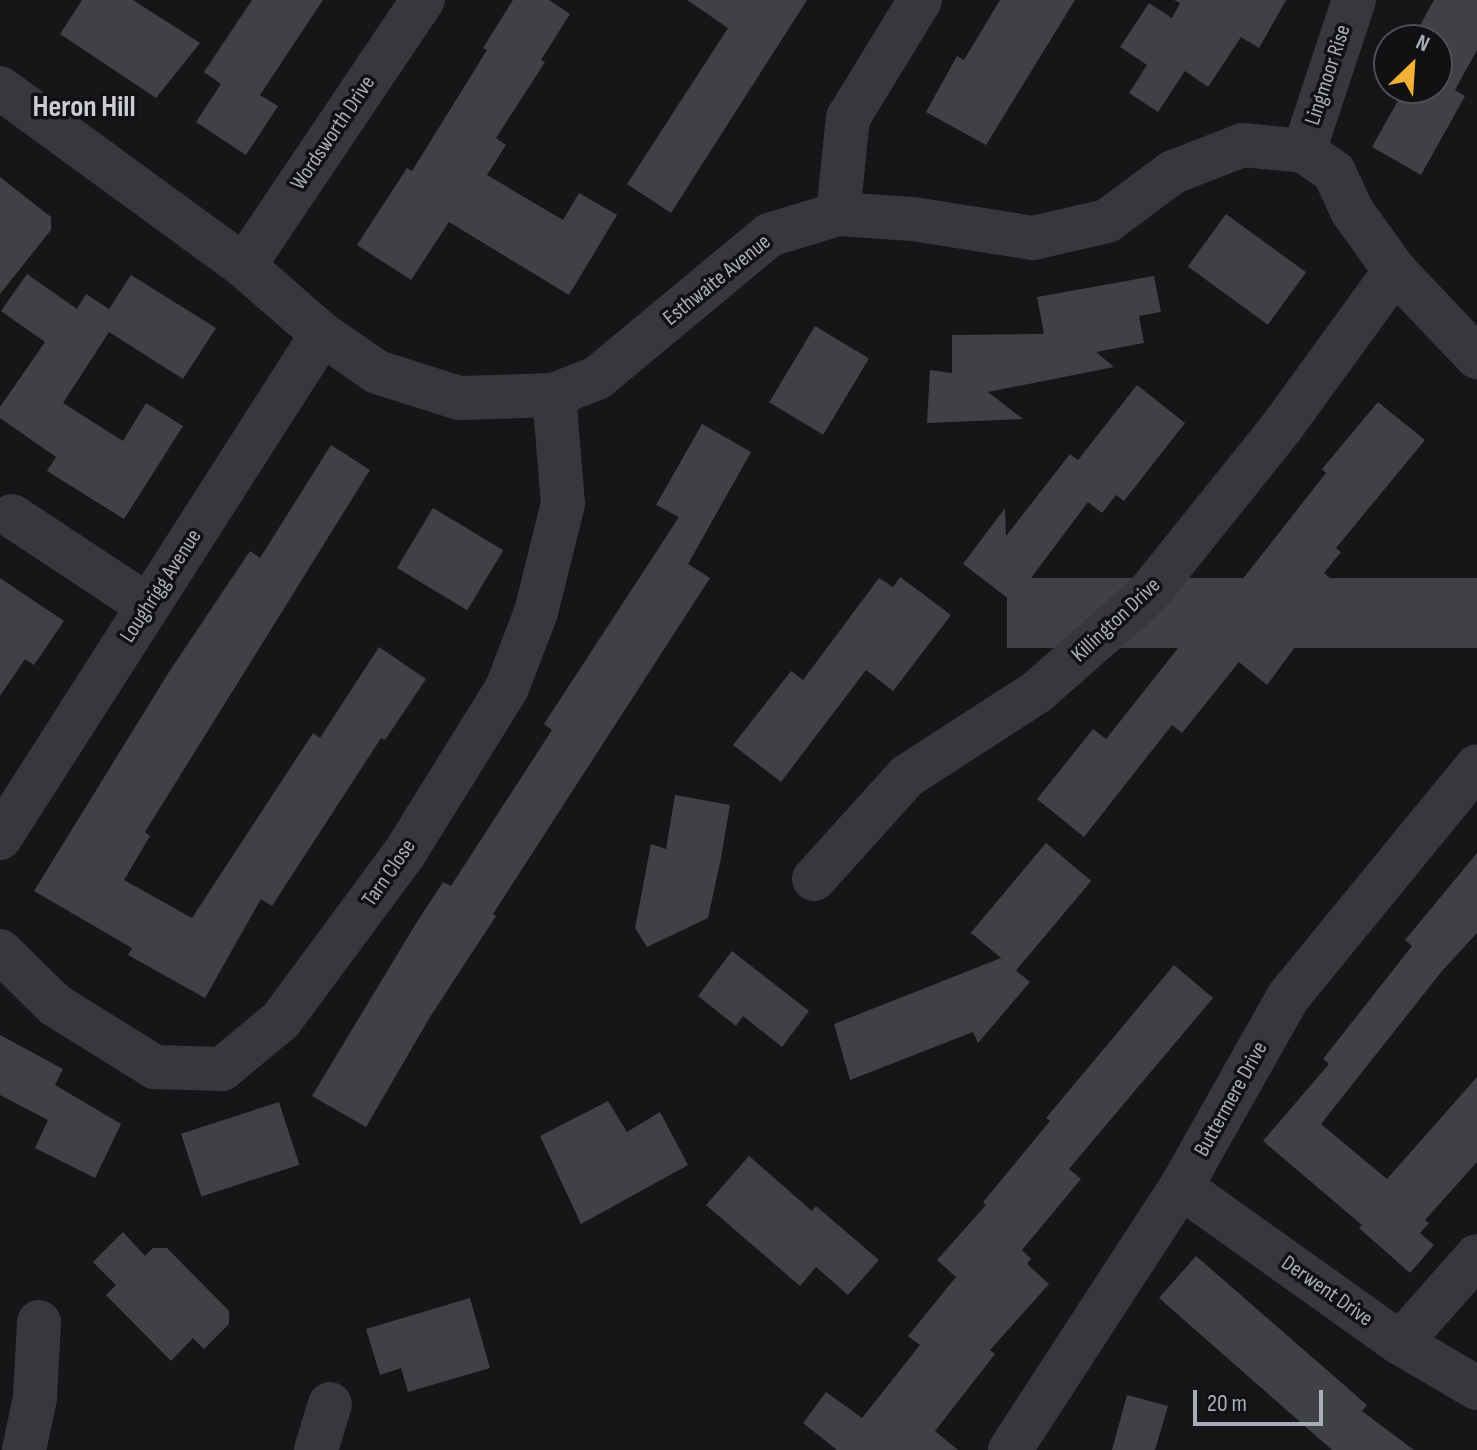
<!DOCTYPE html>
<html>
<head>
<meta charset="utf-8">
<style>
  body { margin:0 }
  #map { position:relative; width:1477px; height:1450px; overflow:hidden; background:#161618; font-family:"Sofia Sans Condensed",sans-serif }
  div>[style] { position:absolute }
  .building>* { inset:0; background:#404145; transform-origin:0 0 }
  .minor>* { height:44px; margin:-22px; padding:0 22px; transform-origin:22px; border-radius:22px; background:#37383d }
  span { translate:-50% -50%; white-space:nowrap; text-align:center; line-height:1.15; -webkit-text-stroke:7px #111113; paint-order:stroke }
  .street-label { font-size:22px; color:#a8adb8 }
  .district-label { font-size:30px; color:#c9ccd4; font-weight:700 }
  .north { position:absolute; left:1373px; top:24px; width:80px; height:80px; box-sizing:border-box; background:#111113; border:2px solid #4d4f55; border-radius:50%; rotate:25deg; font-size:22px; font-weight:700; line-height:32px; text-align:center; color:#a8adb8 }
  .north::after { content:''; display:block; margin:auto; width:28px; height:36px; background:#f2b134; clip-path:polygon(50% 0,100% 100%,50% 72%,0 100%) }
  .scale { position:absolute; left:1193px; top:1390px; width:130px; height:36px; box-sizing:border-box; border:4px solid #a8adb8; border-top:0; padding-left:10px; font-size:24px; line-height:28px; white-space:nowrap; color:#a8adb8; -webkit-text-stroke:6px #111113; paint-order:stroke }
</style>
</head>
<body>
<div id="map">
  <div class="building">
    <div style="clip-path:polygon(82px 0,133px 0,200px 43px,156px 98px,60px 34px)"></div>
    <div style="clip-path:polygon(252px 0,323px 0,260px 95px,278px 106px,246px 155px,196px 122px,221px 84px,204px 72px)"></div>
    <div style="clip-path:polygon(513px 0,549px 0,570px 14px,541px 60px,545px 62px,496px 138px,506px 145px,487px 175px,563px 220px,579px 193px,617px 215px,569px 295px,449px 222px,411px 280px,357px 245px,407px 168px,412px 171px,487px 50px,483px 48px)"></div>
    <div style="clip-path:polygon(687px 0,807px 0,671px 213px,627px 184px,728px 28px)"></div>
    <div style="clip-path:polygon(1000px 0,1075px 0,986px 145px,926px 112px,957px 56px,964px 60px)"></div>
    <div style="clip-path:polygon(1174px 0,1286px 0,1259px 48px,1241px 37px,1208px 87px,1185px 71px,1158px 112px,1129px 93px,1147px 65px,1120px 47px,1149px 3px,1172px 18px,1180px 3px)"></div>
    <div style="clip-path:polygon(1434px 0,1477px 0,1477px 50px,1455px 90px,1465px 96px,1421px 175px,1372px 147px,1405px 88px,1437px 88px,1437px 40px,1412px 40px)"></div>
    <div style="clip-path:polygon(0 177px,51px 217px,51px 230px,0 294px)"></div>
    <div style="left:1226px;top:214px;width:99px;height:65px;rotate:36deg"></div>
    <div style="clip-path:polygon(27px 274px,77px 309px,86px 294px,109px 309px,131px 275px,216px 328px,183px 379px,109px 332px,63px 403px,123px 441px,146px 403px,183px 426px,124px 519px,47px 471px,56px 457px,0 418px,0 407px,45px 342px,1px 311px)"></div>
    <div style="clip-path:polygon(1154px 276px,1161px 312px,1139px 316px,1144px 343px,1096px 352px,1114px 367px,988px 392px,1023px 419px,927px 423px,930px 370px,952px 373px,952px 335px,1044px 334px,1037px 297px)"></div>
    <div style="left:815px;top:326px;width:63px;height:89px;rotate:31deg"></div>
    <div style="clip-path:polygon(1137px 385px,1185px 423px,1124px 501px,1116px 495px,1102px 513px,1088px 502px,1013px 602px,963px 564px,1005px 508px,1006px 536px,1070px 454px,1078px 460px)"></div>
    <div style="clip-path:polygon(1378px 402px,1425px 440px,1336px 548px,1341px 552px,1324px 573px,1340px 586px,1267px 685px,1239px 662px,1182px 733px,1172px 725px,1084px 837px,1037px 799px,1093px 729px,1106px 739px,1213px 604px,1219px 609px,1326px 473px,1322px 469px)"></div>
    <div style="clip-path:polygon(702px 424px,751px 452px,688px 564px,710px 578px,493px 914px,496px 916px,430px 1017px,366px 1127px,312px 1096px,415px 925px,443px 882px,451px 886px,552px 730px,544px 724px,679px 517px,656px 505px)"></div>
    <div style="clip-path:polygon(331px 445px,370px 470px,145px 832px,150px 836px,124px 880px,192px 918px,313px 733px,320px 738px,379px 647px,426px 679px,385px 740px,381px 738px,272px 906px,261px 899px,205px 998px,128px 955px,132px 948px,34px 891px,169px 672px,250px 551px,260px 558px)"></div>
    <div style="left:433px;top:508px;width:82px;height:70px;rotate:31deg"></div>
    <div style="clip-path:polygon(900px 577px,951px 615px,893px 691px,866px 670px,781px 782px,733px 745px,791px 671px,803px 680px,879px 578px,893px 587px)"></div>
    <div style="clip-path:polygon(0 578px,64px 621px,34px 665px,25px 659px,0 696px)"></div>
    <div style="left:1477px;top:578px;width:70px;height:470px;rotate:90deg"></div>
    <div style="clip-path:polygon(675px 795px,730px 805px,721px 858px,708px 918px,647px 947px,635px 928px,651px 844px,666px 849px)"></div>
    <div style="left:1046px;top:843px;width:59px;height:117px;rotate:40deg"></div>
    <div style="clip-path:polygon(1477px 853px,1477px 933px,1442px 971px,1321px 1124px,1387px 1179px,1477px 1077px,1477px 1162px,1425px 1220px,1429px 1223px,1420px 1233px,1434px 1245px,1410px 1273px,1359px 1228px,1362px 1225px,1263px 1141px,1329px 1064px,1323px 1059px,1412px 946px,1405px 940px)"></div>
    <div style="clip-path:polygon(732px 951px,809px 1011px,782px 1047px,743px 1016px,736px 1026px,698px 996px)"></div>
    <div style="clip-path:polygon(1001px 958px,1030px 982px,978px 1043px,973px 1032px,850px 1080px,834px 1024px)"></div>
    <div style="clip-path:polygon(1174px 965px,1213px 998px,1069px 1169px,1081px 1179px,1022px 1250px,1031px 1259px,1027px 1264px,1049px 1284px,990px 1350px,995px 1354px,935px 1431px,958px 1450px,837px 1450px,803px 1423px,826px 1392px,862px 1418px,920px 1345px,908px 1336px,956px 1277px,937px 1260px,986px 1205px,983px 1202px,1050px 1121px,1046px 1118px)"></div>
    <div style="clip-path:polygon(0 1035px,63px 1069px,55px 1085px,121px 1124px,95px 1178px,35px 1148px,48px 1120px,0 1095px)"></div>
    <div style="clip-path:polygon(608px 1101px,627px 1132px,660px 1112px,688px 1165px,581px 1224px,540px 1136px)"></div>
    <div style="left:279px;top:1102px;width:66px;height:103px;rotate:72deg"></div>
    <div style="clip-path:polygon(749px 1156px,812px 1211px,816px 1206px,879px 1260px,848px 1295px,816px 1267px,800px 1286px,706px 1205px)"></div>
    <div style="clip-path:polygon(123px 1232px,145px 1256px,153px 1248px,167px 1248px,229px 1311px,229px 1324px,204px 1349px,193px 1338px,171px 1361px,106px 1295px,116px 1285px,93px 1262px)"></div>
    <div style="clip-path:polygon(1196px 1256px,1367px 1405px,1362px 1411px,1414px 1450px,1332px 1450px,1159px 1298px)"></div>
    <div style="clip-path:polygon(470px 1298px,490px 1368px,408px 1392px,401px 1368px,380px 1375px,366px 1329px)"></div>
    <div style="clip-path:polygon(1127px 1395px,1168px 1406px,1155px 1450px,1112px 1450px)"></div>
  </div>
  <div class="minor">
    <div style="left:0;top:88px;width:302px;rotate:36.1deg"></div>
    <div style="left:244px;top:266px;width:103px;rotate:41.1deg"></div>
    <div style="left:322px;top:334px;width:67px;rotate:34.6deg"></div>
    <div style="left:377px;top:372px;width:86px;rotate:17.6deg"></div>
    <div style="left:459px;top:398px;width:95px;rotate:-1.8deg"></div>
    <div style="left:554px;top:395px;width:46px;rotate:-21.6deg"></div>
    <div style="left:597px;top:378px;width:224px;rotate:-39.7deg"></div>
    <div style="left:769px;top:235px;width:72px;rotate:-16.9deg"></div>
    <div style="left:838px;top:214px;width:75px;rotate:3.8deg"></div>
    <div style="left:913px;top:219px;width:121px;rotate:9deg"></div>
    <div style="left:1033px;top:238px;width:76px;rotate:-12.9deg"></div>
    <div style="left:1107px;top:221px;width:82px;rotate:-36.6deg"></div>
    <div style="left:1173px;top:172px;width:75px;rotate:-21.1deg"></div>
    <div style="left:1243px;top:145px;width:61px;rotate:5.6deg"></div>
    <div style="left:1304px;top:151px;width:37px;rotate:35deg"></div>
    <div style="left:1334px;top:172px;width:43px;rotate:65.2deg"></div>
    <div style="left:1352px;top:211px;width:74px;rotate:54.4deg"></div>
    <div style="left:1395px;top:271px;width:119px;rotate:46.4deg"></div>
    <div style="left:1304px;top:151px;width:159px;rotate:-71.7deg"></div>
    <div style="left:838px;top:214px;width:97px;rotate:-84.1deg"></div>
    <div style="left:848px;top:118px;width:138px;rotate:-58.6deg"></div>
    <div style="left:244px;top:266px;width:321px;rotate:-56.1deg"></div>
    <div style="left:12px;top:516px;width:163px;rotate:33.5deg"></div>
    <div style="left:0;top:838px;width:598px;rotate:-57.43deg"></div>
    <div style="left:814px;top:879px;width:139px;rotate:-47.9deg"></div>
    <div style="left:907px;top:776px;width:155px;rotate:-32.9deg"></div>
    <div style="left:1037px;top:692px;width:148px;rotate:-41.4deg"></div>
    <div style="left:1148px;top:594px;width:213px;rotate:-51.3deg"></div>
    <div style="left:1281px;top:428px;width:194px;rotate:-54deg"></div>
    <div style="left:0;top:951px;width:77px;rotate:44.5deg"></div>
    <div style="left:55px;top:1005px;width:118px;rotate:31.8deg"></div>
    <div style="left:155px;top:1067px;width:67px;rotate:1.7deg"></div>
    <div style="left:222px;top:1069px;width:77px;rotate:-39.7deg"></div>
    <div style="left:281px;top:1020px;width:207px;rotate:-53.5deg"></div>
    <div style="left:404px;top:854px;width:195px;rotate:-58.2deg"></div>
    <div style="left:507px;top:688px;width:81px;rotate:-69.1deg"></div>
    <div style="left:536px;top:612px;width:111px;rotate:-76deg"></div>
    <div style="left:563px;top:504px;width:109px;rotate:-94.7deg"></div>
    <div style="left:1181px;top:1187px;width:269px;rotate:35.5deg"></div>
    <div style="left:1400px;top:1343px;width:89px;rotate:30.3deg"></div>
    <div style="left:1400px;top:1343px;width:116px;rotate:-48.5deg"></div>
    <div style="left:24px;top:1450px;width:53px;rotate:-78.1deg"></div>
    <div style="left:35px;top:1398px;width:76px;rotate:-87deg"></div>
    <div style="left:316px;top:1450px;width:48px;rotate:-73.1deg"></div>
    <div style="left:1010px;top:1450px;width:314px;rotate:-57deg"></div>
    <div style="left:1181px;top:1187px;width:218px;rotate:-60.6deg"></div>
    <div style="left:1288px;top:997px;width:298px;rotate:-50.7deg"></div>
  </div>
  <div class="street-label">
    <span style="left:1328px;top:75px;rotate:-72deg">Lingmoor Rise</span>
    <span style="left:333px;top:133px;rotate:-56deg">Wordsworth Drive</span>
    <span style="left:717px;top:280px;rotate:-39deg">Esthwaite Avenue</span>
    <span style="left:161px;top:586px;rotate:-57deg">Loughrigg Avenue</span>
    <span style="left:1116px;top:620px;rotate:-43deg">Killington Drive</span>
    <span style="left:389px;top:873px;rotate:-55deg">Tarn Close</span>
    <span style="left:1231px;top:1099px;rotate:-61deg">Buttermere Drive</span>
    <span style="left:1327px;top:1291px;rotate:35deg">Derwent Drive</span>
  </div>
  <div class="district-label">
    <span style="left:84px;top:107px">Heron Hill</span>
  </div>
  <div class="north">N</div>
  <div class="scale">20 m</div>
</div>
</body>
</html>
